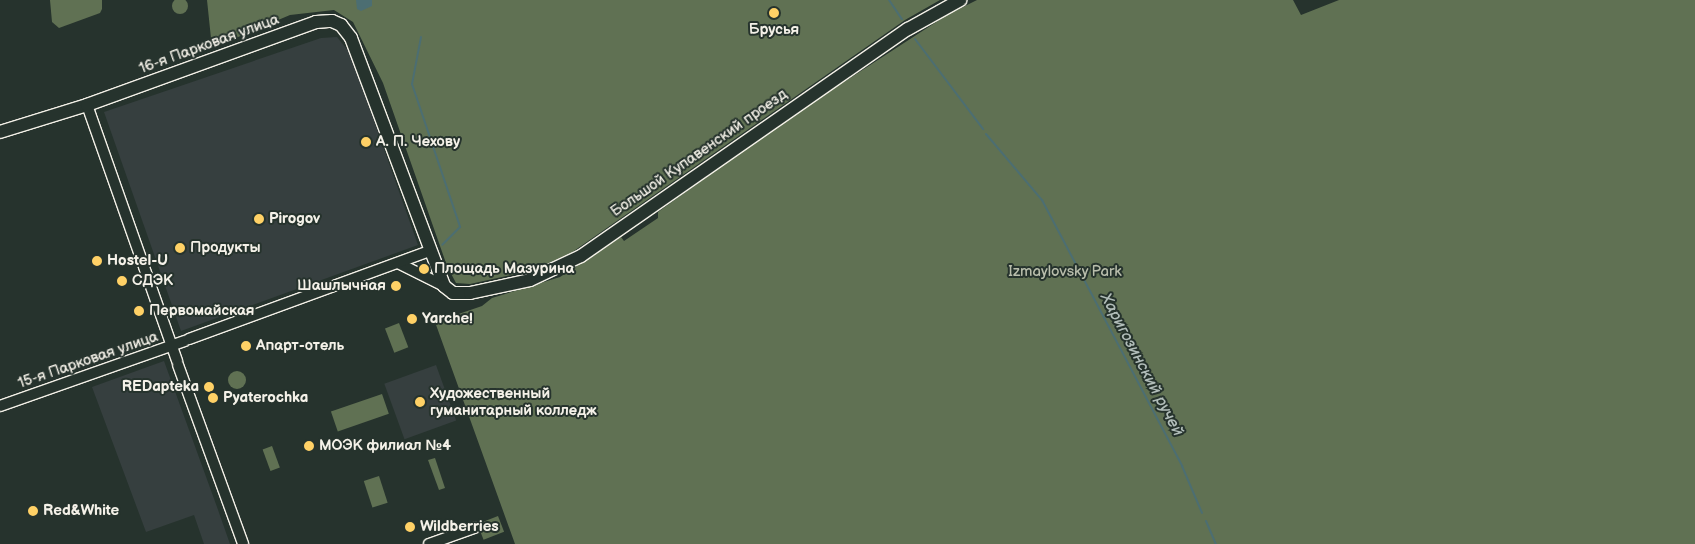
<!DOCTYPE html>
<html>
<head>
<meta charset="utf-8">
<style>
  body { margin:0 }
  #map { position:relative; width:1695px; height:544px; overflow:hidden; background:#26332d; font-family:"Balsamiq Sans",sans-serif }
  div>[style] { position:absolute }
  .built>* { inset:0; background:#363f3f; transform-origin:0 0 }
  .green>* { inset:0; background:#607153; transform-origin:0 0 }
  .round { border-radius:50% }
  .water>* { inset:0; background:#4c6e72 }
  .stream>* { height:2px; margin:-1px; padding:0 1px; transform-origin:1px; border-radius:1px; background:#4c6e72 }
  .roads { filter:drop-shadow(1px 0 #f4f1e8) drop-shadow(-1px 0 #f4f1e8) drop-shadow(0 1px #f4f1e8) drop-shadow(0 -1px #f4f1e8) }
  .minor>* { height:10px; margin:-5px; padding:0 5px; transform-origin:5px; border-radius:5px; background:#26332d }
  .major>* { height:12px; margin:-6px; padding:0 6px; transform-origin:6px; border-radius:6px; background:#26332d }
  .dots>* { width:14px; height:14px; translate:-50% -50%; box-sizing:border-box; border:2px solid #26332d; border-radius:50% }
  span { translate:-50% -50%; white-space:nowrap; text-align:center; line-height:1.15; -webkit-text-stroke:4px #26332d; paint-order:stroke }
  .poi-label { font-size:15px; color:#f4f1e8; font-weight:700 }
  .left { translate:0 -50%; text-align:left }
  .right { translate:-100% -50%; text-align:right }
  .street-label { font-size:15px; color:#f4f1e8 }
  .park-label { font-size:15px; color:#b9beac }
  .water-label { font-size:16px; color:#b1bdb9; font-style:italic }
</style>
</head>
<body>
<div id="map">
  <div class="built">
    <div style="clip-path:polygon(337px 37px,350px 53px,418px 245px,181px 331px,104px 112px,321px 38px)"></div>
    <div style="clip-path:polygon(164px 361px,217px 507px,230px 544px,204px 544px,194px 515px,146px 532px,92px 387px)"></div>
    <div style="left:436px;top:365px;width:59px;height:55px;rotate:70deg"></div>
  </div>
  <div class="green">
    <div class="round" style="left:172px;top:-2px;width:16px;height:16px"></div>
    <div style="clip-path:polygon(50px 0,102px 0,102px 9px,100px 13px,59px 28px,52px 22px)"></div>
    <div style="clip-path:polygon(207px 0,940px 0,905px 20px,571px 253px,534px 270px,470px 284px,456px 283px,447px 266px,383px 83px,353px 22px,334px 10px,290px 15px,212px 48px)"></div>
    <div style="clip-path:polygon(977px 0,1293px 0,1301px 15px,1339px 0,1695px 0,1695px 544px,515px 544px,435px 322px,482px 306px,492px 298px,560px 277px,621px 237px,624px 241px,658px 218px,658px 212px,680px 196px,838px 83px,844px 82px,947px 15px)"></div>
    <div style="left:399px;top:323px;width:26px;height:15px;rotate:69deg"></div>
    <div class="round" style="left:228px;top:371px;width:18px;height:18px"></div>
    <div style="left:382px;top:394px;width:21px;height:54px;rotate:71deg"></div>
    <div style="left:272px;top:446px;width:23px;height:10px;rotate:70deg"></div>
    <div style="clip-path:polygon(435px 458px,445px 488px,439px 490px,428px 460px)"></div>
    <div style="left:379px;top:476px;width:28px;height:16px;rotate:72deg"></div>
    <div style="left:498px;top:516px;width:17px;height:22px;rotate:69deg"></div>
  </div>
  <div class="water">
    <div style="clip-path:polygon(356px 0,372px 0,372px 6px,361px 11px,357px 9px)"></div>
  </div>
  <div class="stream">
    <div style="left:889px;top:0;width:23px;rotate:56deg"></div>
    <div style="left:421px;top:37px;width:48px;rotate:100.8deg"></div>
    <div style="left:412px;top:84px;width:151px;rotate:71.4deg"></div>
    <div style="left:460px;top:227px;width:25px;rotate:135deg"></div>
    <div style="left:915px;top:39px;width:113px;rotate:52.9deg"></div>
    <div style="left:986px;top:134px;width:87px;rotate:49.7deg"></div>
    <div style="left:1042px;top:200px;width:301px;rotate:62.2deg"></div>
    <div style="left:1182px;top:466px;width:51px;rotate:66.9deg"></div>
    <div style="left:1206px;top:521px;width:25px;rotate:67deg"></div>
  </div>
  <div class="roads">
    <div class="minor">
      <div style="left:87px;top:105px;width:271px;rotate:70.6deg"></div>
      <div style="left:398px;top:263px;width:51px;rotate:26.6deg"></div>
      <div style="left:189px;top:339px;width:256px;rotate:-20.1deg"></div>
      <div style="left:178px;top:365px;width:190px;rotate:70deg"></div>
      <div style="left:0;top:406px;width:196px;rotate:-19.4deg"></div>
      <div style="left:429px;top:544px;width:48px;rotate:-19.6deg"></div>
    </div>
    <div class="major">
      <div style="left:0;top:132px;width:91px;rotate:-17.2deg"></div>
      <div style="left:87px;top:105px;width:244px;rotate:-19.9deg"></div>
      <div style="left:316px;top:22px;width:16px;rotate:-4deg"></div>
      <div style="left:332px;top:21px;width:10px;rotate:24deg"></div>
      <div style="left:341px;top:25px;width:16px;rotate:52deg"></div>
      <div style="left:351px;top:38px;width:265px;rotate:69.4deg"></div>
      <div style="left:444px;top:286px;width:11px;rotate:38deg"></div>
      <div style="left:453px;top:293px;width:17px"></div>
      <div style="left:470px;top:293px;width:61px;rotate:-12.2deg"></div>
      <div style="left:530px;top:280px;width:56px;rotate:-25.2deg"></div>
      <div style="left:581px;top:256px;width:398px;rotate:-34.8deg"></div>
      <div style="left:908px;top:29px;width:60px;rotate:-29.1deg"></div>
    </div>
  </div>
  <div class="dots">
    <div style="left:774px;top:13px;background:#ffd166"></div>
    <div style="left:366px;top:142px;background:#ffd166"></div>
    <div style="left:259px;top:219px;background:#ffd166"></div>
    <div style="left:180px;top:248px;background:#ffd166"></div>
    <div style="left:97px;top:261px;background:#ffd166"></div>
    <div style="left:424px;top:269px;background:#ffd166"></div>
    <div style="left:122px;top:281px;background:#ffd166"></div>
    <div style="left:396px;top:286px;background:#ffd166"></div>
    <div style="left:139px;top:311px;background:#ffd166"></div>
    <div style="left:412px;top:319px;background:#ffd166"></div>
    <div style="left:246px;top:346px;background:#ffd166"></div>
    <div style="left:209px;top:387px;background:#ffd166"></div>
    <div style="left:213px;top:398px;background:#ffd166"></div>
    <div style="left:420px;top:402px;background:#ffd166"></div>
    <div style="left:309px;top:446px;background:#ffd166"></div>
    <div style="left:33px;top:511px;background:#ffd166"></div>
    <div style="left:410px;top:527px;background:#ffd166"></div>
  </div>
  <div class="poi-label">
    <span style="left:774px;top:30px">Брусья</span>
    <span class="left" style="left:376px;top:142px">А. П. Чехову</span>
    <span class="left" style="left:269px;top:219px">Pirogov</span>
    <span class="left" style="left:190px;top:248px">Продукты</span>
    <span class="left" style="left:107px;top:261px">Hostel-U</span>
    <span class="left" style="left:434px;top:269px">Площадь Мазурина</span>
    <span class="left" style="left:132px;top:281px">СДЭК</span>
    <span class="right" style="left:386px;top:286px">Шашлычная</span>
    <span class="left" style="left:149px;top:311px">Первомайская</span>
    <span class="left" style="left:422px;top:319px">Yarche!</span>
    <span class="left" style="left:256px;top:346px">Апарт-отель</span>
    <span class="right" style="left:199px;top:387px">REDapteka</span>
    <span class="left" style="left:430px;top:402px">Художественный<br>гуманитарный колледж</span>
    <span class="left" style="left:223px;top:398px">Pyaterochka</span>
    <span class="left" style="left:319px;top:446px">МОЭК филиал №4</span>
    <span class="left" style="left:43px;top:511px">Red&amp;White</span>
    <span class="left" style="left:420px;top:527px">Wildberries</span>
  </div>
  <div class="street-label">
    <span style="left:209px;top:44px;rotate:-20deg">16-я Парковая улица</span>
    <span style="left:699px;top:153px;rotate:-35deg">Большой Купавенский проезд</span>
    <span style="left:88px;top:360px;rotate:-19deg">15-я Парковая улица</span>
  </div>
  <div class="park-label">
    <span style="left:1065px;top:272px">Izmaylovsky Park</span>
  </div>
  <div class="water-label">
    <span style="left:1141px;top:365px;rotate:62deg">Харигозинский ручей</span>
  </div>
</div>
</body>
</html>
